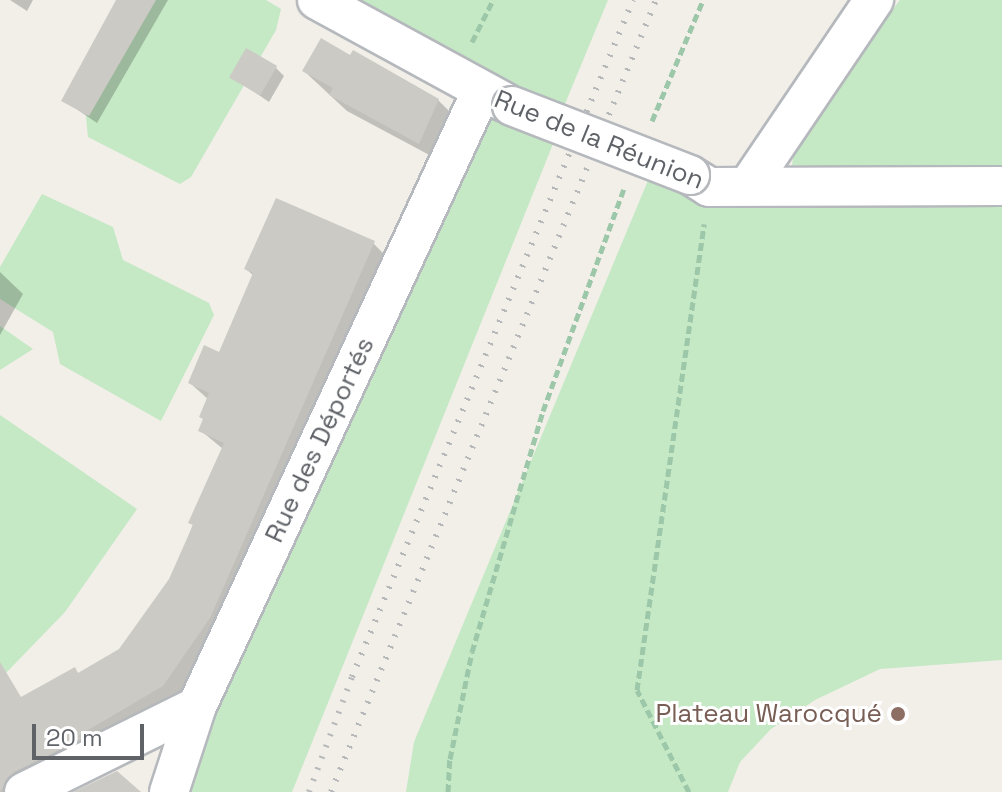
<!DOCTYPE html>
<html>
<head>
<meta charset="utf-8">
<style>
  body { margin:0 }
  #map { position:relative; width:1002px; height:792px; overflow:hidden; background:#f1efe8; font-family:"Space Grotesk",sans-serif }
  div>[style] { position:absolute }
  .green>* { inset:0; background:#c5e8c5 }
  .shadow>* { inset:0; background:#0003 }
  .building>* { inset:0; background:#cccac5; transform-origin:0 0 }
  .path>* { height:5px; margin-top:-2.5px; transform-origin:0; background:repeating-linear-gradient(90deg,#9cc7a9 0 8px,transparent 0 12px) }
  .roads { filter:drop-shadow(2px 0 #b5b8bc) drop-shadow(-2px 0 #b5b8bc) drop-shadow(0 2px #b5b8bc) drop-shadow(0 -2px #b5b8bc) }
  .minor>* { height:38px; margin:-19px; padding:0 19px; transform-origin:19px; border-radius:19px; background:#fff }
  .rail>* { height:6px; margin-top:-3px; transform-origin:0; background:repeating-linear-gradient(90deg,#b6b7b8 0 2px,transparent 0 12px) }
  .bridges { filter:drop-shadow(2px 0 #b5b8bc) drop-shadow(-2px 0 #b5b8bc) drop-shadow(0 2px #b5b8bc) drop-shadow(0 -2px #b5b8bc) }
  .minor-bridge>* { height:38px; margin:-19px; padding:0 19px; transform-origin:19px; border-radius:19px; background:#fff }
  .dots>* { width:22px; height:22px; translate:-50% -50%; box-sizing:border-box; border:4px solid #fff; border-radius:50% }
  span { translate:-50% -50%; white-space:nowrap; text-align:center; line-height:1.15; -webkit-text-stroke:6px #fff; paint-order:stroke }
  .street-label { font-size:26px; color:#5f6368 }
  .education-label { font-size:26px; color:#785e54 }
  .right { translate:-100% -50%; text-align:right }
  .scale { position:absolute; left:32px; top:724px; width:112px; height:36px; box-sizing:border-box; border:4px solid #5f6368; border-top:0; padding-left:10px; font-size:24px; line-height:28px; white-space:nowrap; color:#5f6368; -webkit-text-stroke:6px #fff; paint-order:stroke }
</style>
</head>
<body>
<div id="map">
  <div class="green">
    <div style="clip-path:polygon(152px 0,266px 0,281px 9px,276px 30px,191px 177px,180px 184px,88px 137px,86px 116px)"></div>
    <div style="clip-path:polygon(317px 0,608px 0,562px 111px)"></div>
    <div style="clip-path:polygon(900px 0,1002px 0,1002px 170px,792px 165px,796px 139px)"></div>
    <div style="clip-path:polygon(489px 110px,555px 139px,292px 792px,191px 792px,217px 713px)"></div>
    <div style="clip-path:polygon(649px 178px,1002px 203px,1002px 660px,880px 669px,815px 700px,771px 729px,740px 762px,728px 792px,406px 792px,414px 742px)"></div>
    <div style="clip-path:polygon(42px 194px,113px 227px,123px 260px,209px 303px,214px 315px,161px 421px,60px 364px,53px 332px,0 299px,0 267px)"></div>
    <div style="clip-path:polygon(0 326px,33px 349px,0 370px)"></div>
    <div style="clip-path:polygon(0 415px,137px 509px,65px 612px,4px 675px,0 673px)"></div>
  </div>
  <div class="shadow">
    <div style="clip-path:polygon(10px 0,33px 0,27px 11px)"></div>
    <div style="clip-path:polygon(118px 0,168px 0,97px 123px,63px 100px)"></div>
    <div style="clip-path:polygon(276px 68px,284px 76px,269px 102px,232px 77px)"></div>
    <div style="clip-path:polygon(304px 71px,438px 100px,454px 116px,435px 158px,347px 111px)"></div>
    <div style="clip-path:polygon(373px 243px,389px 259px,179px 702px,26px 792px,0 792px,0 703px,22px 699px,74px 669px,79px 674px,120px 651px,171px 580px,223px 449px,200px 430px,209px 400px,190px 383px,220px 354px,254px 276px,246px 269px)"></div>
    <div style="clip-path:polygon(0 272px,23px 294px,0 335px)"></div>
  </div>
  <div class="building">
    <div style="clip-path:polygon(116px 0,156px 0,89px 116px,61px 101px)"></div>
    <div style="clip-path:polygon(321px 38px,350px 55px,353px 50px,439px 99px,419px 144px,329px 95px,333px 88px,302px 71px)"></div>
    <div style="left:246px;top:48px;width:36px;height:34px;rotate:30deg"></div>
    <div style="clip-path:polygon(276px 198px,375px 241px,210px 618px,163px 686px,78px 736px,81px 739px,14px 772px,0 792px,0 662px,21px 697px,75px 667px,78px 673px,119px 649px,169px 579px,193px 525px,188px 523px,224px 443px,198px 431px,203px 419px,199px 417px,209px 393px,188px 383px,204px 345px,219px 352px,253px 273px,244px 269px)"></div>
    <div style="clip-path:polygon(117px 771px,141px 792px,73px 792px)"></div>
  </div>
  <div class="path">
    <div style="left:472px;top:42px;width:47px;rotate:-63.4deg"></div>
    <div style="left:652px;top:121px;width:131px;rotate:-67.1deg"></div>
    <div style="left:448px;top:792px;width:33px;rotate:-87deg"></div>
    <div style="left:450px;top:759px;width:109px;rotate:-78.4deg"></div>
    <div style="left:472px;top:652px;width:251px;rotate:-73.6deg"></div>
    <div style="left:543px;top:411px;width:236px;rotate:-70deg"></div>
    <div style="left:689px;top:792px;width:114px;rotate:-117deg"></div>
    <div style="left:637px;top:690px;width:471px;rotate:-81.8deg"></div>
  </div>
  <div class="roads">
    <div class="minor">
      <div style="left:317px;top:0;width:213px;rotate:28.6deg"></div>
      <div style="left:690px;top:175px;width:22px;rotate:32deg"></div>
      <div style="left:709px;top:187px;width:293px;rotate:-0.2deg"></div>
      <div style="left:748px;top:186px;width:225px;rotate:-55.9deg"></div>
      <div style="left:24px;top:792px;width:193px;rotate:-26.4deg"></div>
      <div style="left:169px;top:792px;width:90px;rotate:-72deg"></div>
      <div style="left:197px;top:706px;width:676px;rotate:-65.18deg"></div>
    </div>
  </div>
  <div class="rail">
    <div style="left:309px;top:792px;width:123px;rotate:-69.5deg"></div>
    <div style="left:352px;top:677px;width:733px;rotate:-67.46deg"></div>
    <div style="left:331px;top:792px;width:856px;rotate:-67.69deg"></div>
  </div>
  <div class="bridges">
    <div class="minor-bridge">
      <div style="left:512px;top:106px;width:191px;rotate:21.2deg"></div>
    </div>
  </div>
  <div class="dots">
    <div style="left:898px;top:714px;background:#8d6e63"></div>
  </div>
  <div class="street-label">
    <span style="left:599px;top:140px;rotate:22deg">Rue de la Réunion</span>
    <span style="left:320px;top:440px;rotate:-65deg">Rue des Déportés</span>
  </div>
  <div class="education-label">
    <span class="right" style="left:882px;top:714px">Plateau Warocqué</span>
  </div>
  <div class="scale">20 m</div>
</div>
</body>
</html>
